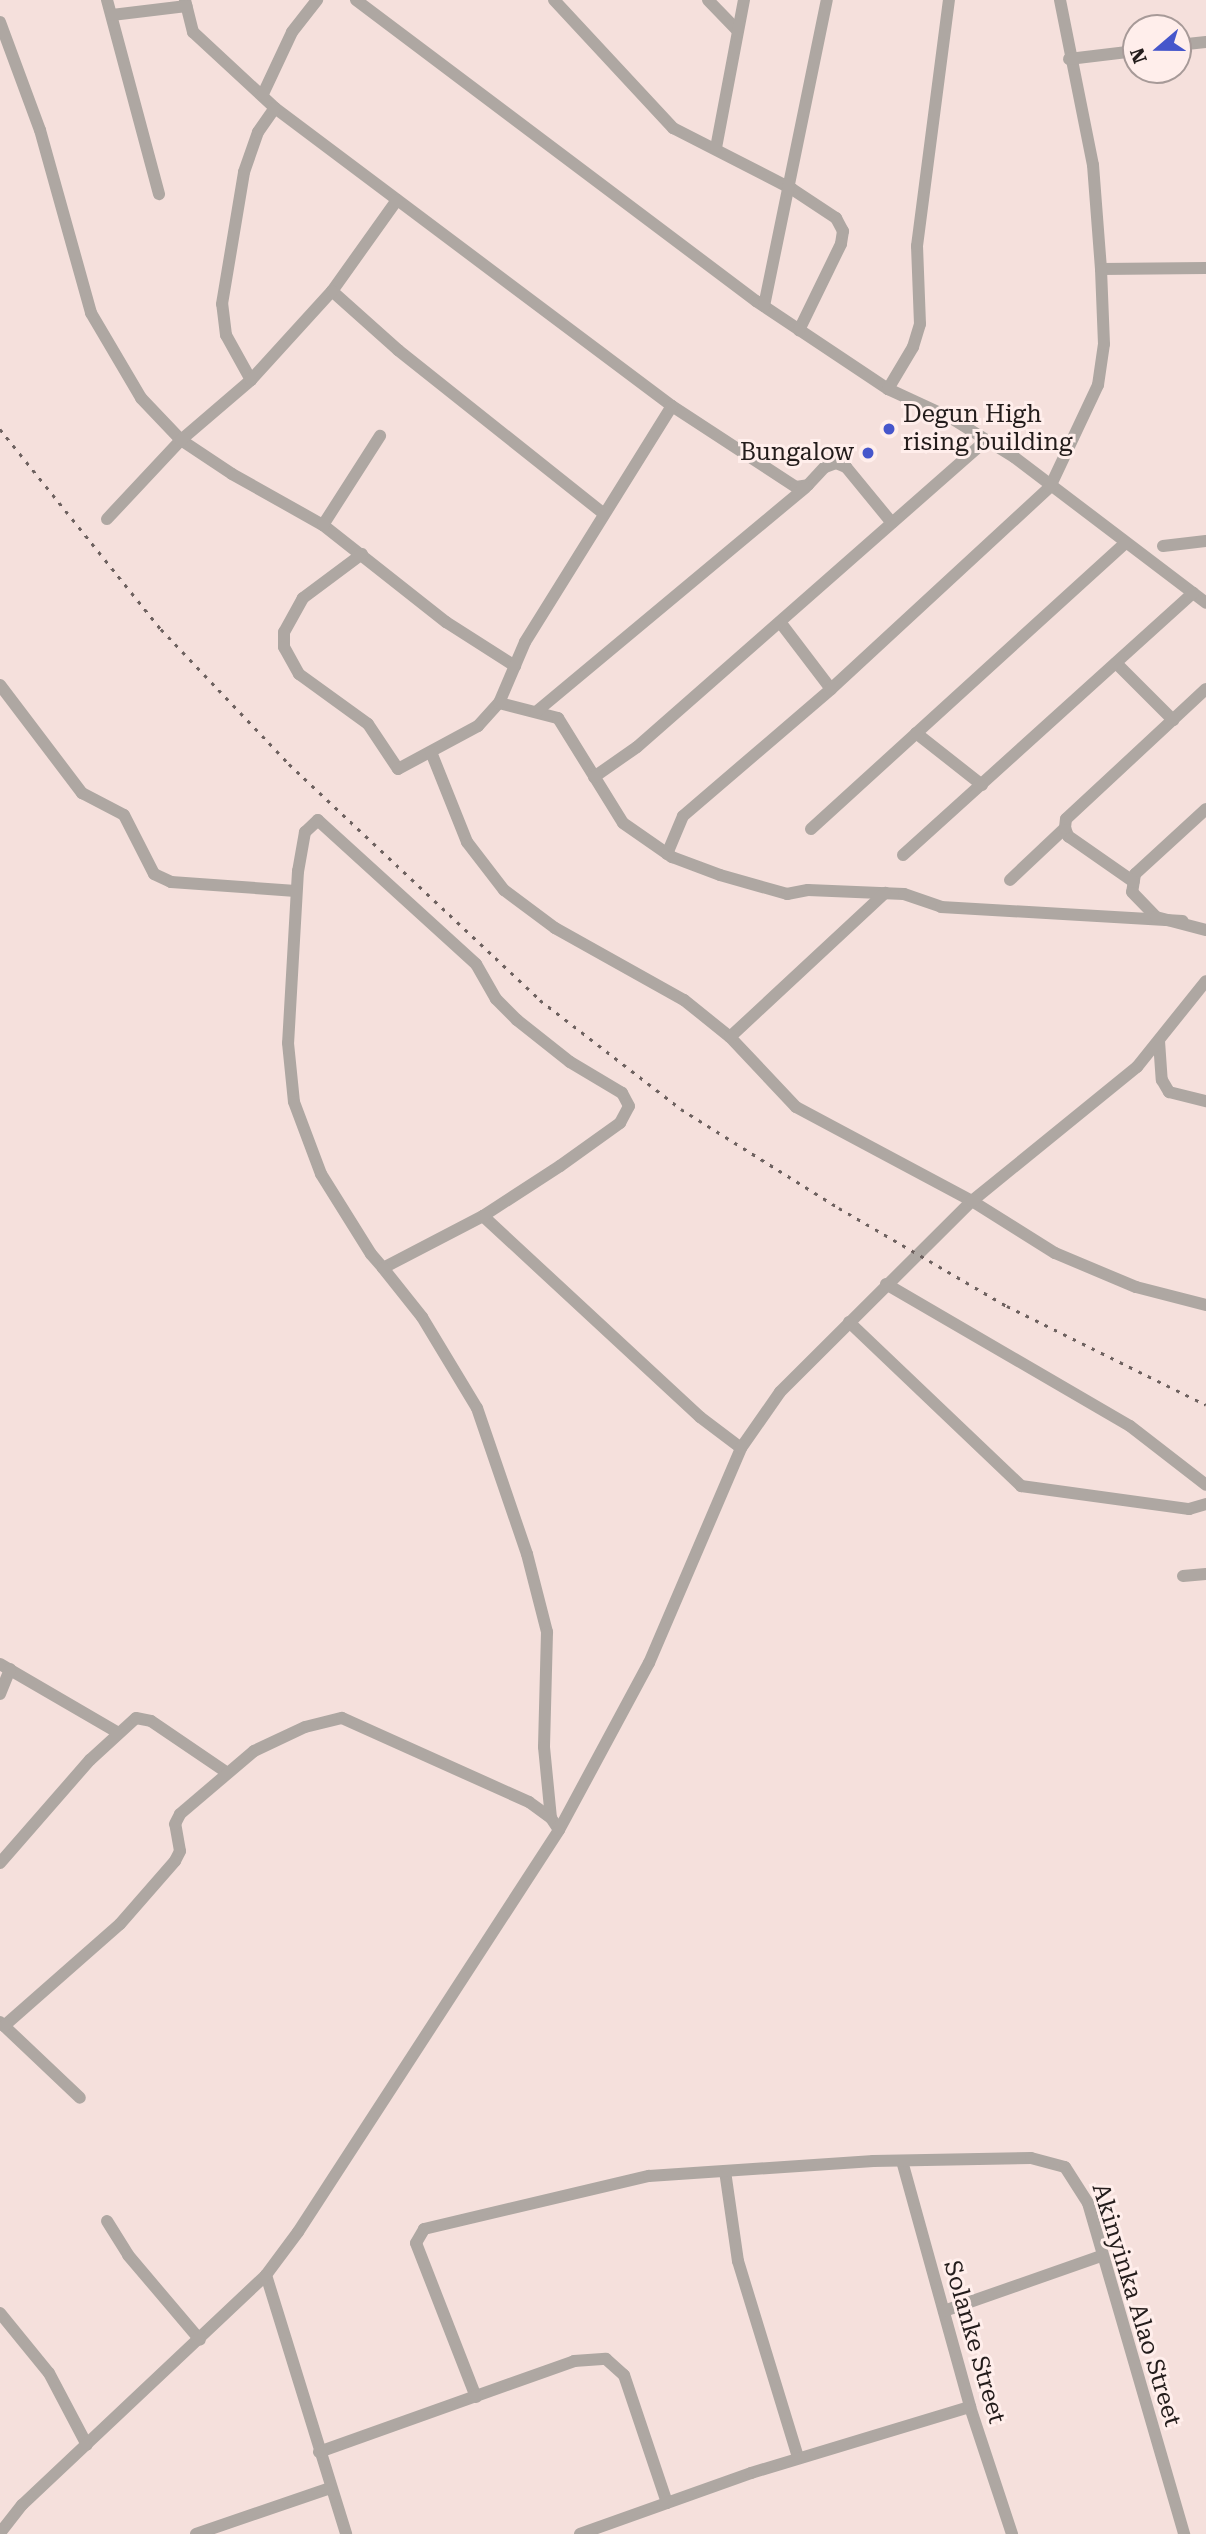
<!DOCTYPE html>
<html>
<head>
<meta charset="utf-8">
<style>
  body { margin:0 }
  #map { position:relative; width:1206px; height:2534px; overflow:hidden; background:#f5e0dc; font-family:"Roboto Serif",serif }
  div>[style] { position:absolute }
  .minor>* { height:12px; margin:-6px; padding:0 6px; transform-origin:6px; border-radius:6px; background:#aea7a2 }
  .rail>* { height:2.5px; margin-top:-1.25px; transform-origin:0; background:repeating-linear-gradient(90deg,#6d615f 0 3.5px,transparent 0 10.5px) }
  .dots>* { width:19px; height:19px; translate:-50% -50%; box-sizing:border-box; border:4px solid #ffeeeb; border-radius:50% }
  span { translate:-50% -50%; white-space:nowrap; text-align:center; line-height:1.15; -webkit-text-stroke:6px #ffeeeb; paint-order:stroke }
  .poi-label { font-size:24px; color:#231c1b }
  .left { translate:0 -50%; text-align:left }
  .right { translate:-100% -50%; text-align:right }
  .street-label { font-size:24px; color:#231c1b }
  .north { position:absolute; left:1122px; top:14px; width:70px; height:70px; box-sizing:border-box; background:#ffeeeb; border:2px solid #a79a98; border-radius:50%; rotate:250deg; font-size:19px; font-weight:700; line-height:28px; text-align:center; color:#231c1b }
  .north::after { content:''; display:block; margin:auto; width:24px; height:32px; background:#4656cb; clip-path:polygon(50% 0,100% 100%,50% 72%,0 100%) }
</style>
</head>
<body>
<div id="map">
  <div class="minor">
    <div style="left:107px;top:0;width:201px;rotate:75deg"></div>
    <div style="left:185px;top:0;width:33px;rotate:76deg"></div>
    <div style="left:193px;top:32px;width:112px;rotate:42.8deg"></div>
    <div style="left:275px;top:108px;width:496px;rotate:36.9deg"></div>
    <div style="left:672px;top:406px;width:148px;rotate:33.2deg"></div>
    <div style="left:796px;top:487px;width:12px;rotate:-9deg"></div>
    <div style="left:808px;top:485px;width:25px;rotate:-47deg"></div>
    <div style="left:825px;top:467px;width:12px;rotate:-20deg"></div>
    <div style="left:836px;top:463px;width:11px;rotate:22deg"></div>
    <div style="left:846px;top:467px;width:72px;rotate:50.6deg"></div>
    <div style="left:356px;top:0;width:501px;rotate:36.96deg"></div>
    <div style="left:756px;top:301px;width:159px;rotate:33.7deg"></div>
    <div style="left:888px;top:389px;width:69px;rotate:24.7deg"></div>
    <div style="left:951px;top:418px;width:74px;rotate:31.8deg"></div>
    <div style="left:1014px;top:457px;width:241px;rotate:37.2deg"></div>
    <div style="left:554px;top:0;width:175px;rotate:47.1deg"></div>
    <div style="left:673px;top:128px;width:134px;rotate:27.1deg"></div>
    <div style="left:792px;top:189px;width:53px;rotate:33.4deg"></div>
    <div style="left:836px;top:218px;width:15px;rotate:62deg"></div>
    <div style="left:843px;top:231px;width:13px;rotate:99deg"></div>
    <div style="left:841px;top:244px;width:96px;rotate:116deg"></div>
    <div style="left:708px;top:0;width:40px;rotate:46deg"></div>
    <div style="left:1060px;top:0;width:168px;rotate:78.7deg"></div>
    <div style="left:1093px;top:165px;width:104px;rotate:85.6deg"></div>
    <div style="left:1101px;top:269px;width:105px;rotate:-0.5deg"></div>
    <div style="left:112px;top:15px;width:75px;rotate:-6.9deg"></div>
    <div style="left:0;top:22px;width:115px;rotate:69.7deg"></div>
    <div style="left:40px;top:130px;width:190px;rotate:74.4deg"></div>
    <div style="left:91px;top:313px;width:99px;rotate:59.5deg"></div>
    <div style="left:141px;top:398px;width:58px;rotate:46.4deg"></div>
    <div style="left:181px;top:440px;width:61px;rotate:33.7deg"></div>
    <div style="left:232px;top:474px;width:104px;rotate:29.3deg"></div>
    <div style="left:323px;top:525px;width:157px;rotate:38.3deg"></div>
    <div style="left:446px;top:622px;width:82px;rotate:32.5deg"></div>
    <div style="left:1178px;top:45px;width:28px;rotate:-6deg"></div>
    <div style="left:1069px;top:59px;width:67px;rotate:-6.8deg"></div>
    <div style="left:263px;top:94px;width:68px;rotate:-64.9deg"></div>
    <div style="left:292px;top:32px;width:41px;rotate:-52deg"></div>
    <div style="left:716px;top:148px;width:151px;rotate:-79.3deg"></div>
    <div style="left:397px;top:200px;width:112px;rotate:125.5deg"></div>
    <div style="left:332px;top:291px;width:89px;rotate:41.8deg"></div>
    <div style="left:398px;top:350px;width:262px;rotate:38.5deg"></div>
    <div style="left:764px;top:306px;width:312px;rotate:-78.4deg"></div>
    <div style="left:251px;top:380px;width:51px;rotate:-119.1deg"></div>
    <div style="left:226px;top:335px;width:31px;rotate:-97deg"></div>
    <div style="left:222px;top:304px;width:134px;rotate:-80.5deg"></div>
    <div style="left:244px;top:172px;width:42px;rotate:-70.7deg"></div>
    <div style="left:258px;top:132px;width:29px;rotate:-55deg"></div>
    <div style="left:888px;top:389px;width:49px;rotate:-59.2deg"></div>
    <div style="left:913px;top:347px;width:24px;rotate:-73deg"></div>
    <div style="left:920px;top:324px;width:78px;rotate:-92.2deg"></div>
    <div style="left:917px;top:246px;width:248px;rotate:-82.6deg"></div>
    <div style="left:107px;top:519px;width:108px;rotate:-46.9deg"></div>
    <div style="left:181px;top:440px;width:92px;rotate:-40.6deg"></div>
    <div style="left:251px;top:380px;width:120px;rotate:-47.7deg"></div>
    <div style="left:323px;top:525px;width:106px;rotate:-57.4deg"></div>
    <div style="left:1163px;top:546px;width:43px;rotate:-6.6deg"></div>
    <div style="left:362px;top:554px;width:74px;rotate:143.3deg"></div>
    <div style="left:303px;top:598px;width:39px;rotate:119deg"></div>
    <div style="left:284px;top:632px;width:15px;rotate:90deg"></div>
    <div style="left:284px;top:647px;width:31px;rotate:61deg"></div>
    <div style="left:299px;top:674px;width:85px;rotate:35.9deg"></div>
    <div style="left:368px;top:724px;width:54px;rotate:56.3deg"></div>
    <div style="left:398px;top:769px;width:91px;rotate:-28.3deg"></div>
    <div style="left:478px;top:726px;width:31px;rotate:-48deg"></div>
    <div style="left:499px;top:703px;width:66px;rotate:-66.9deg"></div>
    <div style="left:525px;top:642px;width:278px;rotate:-58.1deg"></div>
    <div style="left:780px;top:622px;width:84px;rotate:52.7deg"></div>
    <div style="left:1116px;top:663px;width:81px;rotate:45deg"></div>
    <div style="left:0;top:685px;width:136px;rotate:52.8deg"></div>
    <div style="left:82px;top:793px;width:47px;rotate:27.6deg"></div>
    <div style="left:124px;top:815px;width:66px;rotate:63deg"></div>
    <div style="left:154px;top:874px;width:19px;rotate:25deg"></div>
    <div style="left:171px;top:882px;width:125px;rotate:4.1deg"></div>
    <div style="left:499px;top:703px;width:61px;rotate:14.3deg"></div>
    <div style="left:558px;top:718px;width:123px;rotate:58.2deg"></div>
    <div style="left:623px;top:823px;width:60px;rotate:34.8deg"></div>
    <div style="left:672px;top:857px;width:51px;rotate:20.6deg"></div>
    <div style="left:720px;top:875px;width:70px;rotate:15.8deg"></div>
    <div style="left:787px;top:894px;width:21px;rotate:-11deg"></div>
    <div style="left:808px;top:890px;width:96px;rotate:2.4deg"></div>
    <div style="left:904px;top:894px;width:39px;rotate:19deg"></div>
    <div style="left:941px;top:907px;width:242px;rotate:3.3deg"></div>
    <div style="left:536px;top:712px;width:351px;rotate:-39.8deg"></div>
    <div style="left:916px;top:733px;width:84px;rotate:38.2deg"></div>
    <div style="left:431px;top:752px;width:97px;rotate:68.2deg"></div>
    <div style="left:467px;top:842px;width:61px;rotate:52.4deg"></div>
    <div style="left:504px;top:890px;width:64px;rotate:36.7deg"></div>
    <div style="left:555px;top:928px;width:148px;rotate:29.2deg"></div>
    <div style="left:684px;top:1000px;width:59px;rotate:38.8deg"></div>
    <div style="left:730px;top:1037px;width:96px;rotate:46.7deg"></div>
    <div style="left:796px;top:1107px;width:200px;rotate:28.1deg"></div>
    <div style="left:972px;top:1201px;width:98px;rotate:32.1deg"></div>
    <div style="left:1055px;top:1253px;width:88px;rotate:22.8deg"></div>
    <div style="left:1136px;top:1287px;width:72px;rotate:14.4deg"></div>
    <div style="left:594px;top:777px;width:52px;rotate:-34.9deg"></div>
    <div style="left:637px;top:747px;width:465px;rotate:-41.3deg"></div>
    <div style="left:1206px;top:809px;width:96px;rotate:137.5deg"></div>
    <div style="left:1135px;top:874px;width:18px;rotate:99deg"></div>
    <div style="left:1132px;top:892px;width:35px;rotate:46deg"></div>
    <div style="left:1156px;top:917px;width:52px;rotate:14.6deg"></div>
    <div style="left:1065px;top:828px;width:9px;rotate:69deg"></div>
    <div style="left:1068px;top:836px;width:80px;rotate:34.9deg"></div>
    <div style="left:811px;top:829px;width:425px;rotate:-42.3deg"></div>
    <div style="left:667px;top:854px;width:41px;rotate:-67.2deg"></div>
    <div style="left:683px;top:816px;width:195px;rotate:-40.6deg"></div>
    <div style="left:831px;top:689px;width:298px;rotate:-42.7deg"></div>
    <div style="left:1050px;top:487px;width:113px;rotate:-64.8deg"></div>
    <div style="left:1098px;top:385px;width:41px;rotate:-81.7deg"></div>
    <div style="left:1104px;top:344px;width:75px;rotate:-92.3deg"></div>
    <div style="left:903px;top:855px;width:391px;rotate:-42.1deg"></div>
    <div style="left:1010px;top:880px;width:76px;rotate:-43.4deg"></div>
    <div style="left:1065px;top:828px;width:9px;rotate:-84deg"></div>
    <div style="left:1066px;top:819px;width:191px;rotate:-42.9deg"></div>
    <div style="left:730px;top:1037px;width:212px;rotate:-42.9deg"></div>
    <div style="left:1159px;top:1041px;width:39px;rotate:86deg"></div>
    <div style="left:1162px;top:1080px;width:14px;rotate:60deg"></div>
    <div style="left:1169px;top:1092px;width:38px;rotate:14deg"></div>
    <div style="left:483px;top:1216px;width:296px;rotate:42.8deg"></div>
    <div style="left:700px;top:1417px;width:51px;rotate:37.1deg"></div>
    <div style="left:383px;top:1268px;width:113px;rotate:-27.5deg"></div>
    <div style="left:483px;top:1216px;width:92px;rotate:-33deg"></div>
    <div style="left:560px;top:1166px;width:74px;rotate:-35.6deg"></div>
    <div style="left:620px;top:1123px;width:19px;rotate:-62deg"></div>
    <div style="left:629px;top:1106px;width:15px;rotate:-118deg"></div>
    <div style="left:622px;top:1093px;width:61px;rotate:-149.2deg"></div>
    <div style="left:570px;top:1062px;width:68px;rotate:-141.6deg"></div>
    <div style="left:517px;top:1020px;width:30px;rotate:-135deg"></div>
    <div style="left:496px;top:999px;width:40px;rotate:-119.7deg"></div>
    <div style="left:476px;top:964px;width:214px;rotate:-137.7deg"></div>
    <div style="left:318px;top:820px;width:18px;rotate:137deg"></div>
    <div style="left:305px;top:832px;width:40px;rotate:100deg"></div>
    <div style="left:298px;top:871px;width:172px;rotate:93.3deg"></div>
    <div style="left:288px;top:1043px;width:59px;rotate:84.2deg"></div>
    <div style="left:294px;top:1102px;width:77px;rotate:69.4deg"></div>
    <div style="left:321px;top:1174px;width:94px;rotate:58deg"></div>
    <div style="left:371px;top:1254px;width:18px;rotate:49deg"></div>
    <div style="left:383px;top:1268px;width:63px;rotate:51.5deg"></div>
    <div style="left:422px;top:1317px;width:106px;rotate:58.9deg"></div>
    <div style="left:477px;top:1408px;width:154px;rotate:71.1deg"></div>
    <div style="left:527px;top:1554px;width:81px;rotate:75.6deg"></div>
    <div style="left:547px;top:1632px;width:115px;rotate:91.5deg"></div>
    <div style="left:544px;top:1747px;width:71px;rotate:84.4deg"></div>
    <div style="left:551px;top:1818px;width:14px;rotate:56deg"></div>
    <div style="left:886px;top:1284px;width:282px;rotate:30.2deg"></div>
    <div style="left:1130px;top:1426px;width:96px;rotate:37.8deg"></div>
    <div style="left:849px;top:1322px;width:238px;rotate:43.6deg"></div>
    <div style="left:1021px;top:1486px;width:170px;rotate:7.8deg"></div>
    <div style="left:1189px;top:1509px;width:18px;rotate:-16deg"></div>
    <div style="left:1183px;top:1576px;width:23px;rotate:-5deg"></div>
    <div style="left:0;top:1664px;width:135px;rotate:30.2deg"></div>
    <div style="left:0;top:1694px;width:27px;rotate:-68deg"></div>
    <div style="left:0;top:1863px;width:137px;rotate:-48.9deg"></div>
    <div style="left:90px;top:1760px;width:62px;rotate:-42.4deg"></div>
    <div style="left:136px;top:1718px;width:15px;rotate:11deg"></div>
    <div style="left:151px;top:1721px;width:91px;rotate:34.2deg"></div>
    <div style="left:0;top:2022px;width:110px;rotate:43.5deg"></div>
    <div style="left:4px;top:2026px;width:154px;rotate:-41.3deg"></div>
    <div style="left:120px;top:1924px;width:84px;rotate:-48.9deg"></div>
    <div style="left:175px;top:1861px;width:11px;rotate:-63deg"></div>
    <div style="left:180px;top:1851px;width:27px;rotate:-100deg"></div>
    <div style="left:175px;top:1824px;width:11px;rotate:-63deg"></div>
    <div style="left:180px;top:1814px;width:97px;rotate:-40.4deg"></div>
    <div style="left:254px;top:1751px;width:56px;rotate:-25.2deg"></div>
    <div style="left:305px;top:1727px;width:38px;rotate:-14deg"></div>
    <div style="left:342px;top:1718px;width:205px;rotate:24.2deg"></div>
    <div style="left:529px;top:1802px;width:27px;rotate:36deg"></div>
    <div style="left:902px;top:2161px;width:255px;rotate:74.5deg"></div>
    <div style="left:970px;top:2407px;width:134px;rotate:71.7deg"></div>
    <div style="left:725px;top:2171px;width:91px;rotate:81.8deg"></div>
    <div style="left:738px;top:2261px;width:205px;rotate:73deg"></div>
    <div style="left:107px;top:2221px;width:40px;rotate:58deg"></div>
    <div style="left:128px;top:2255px;width:111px;rotate:49.7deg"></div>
    <div style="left:266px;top:2275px;width:271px;rotate:72.8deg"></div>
    <div style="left:944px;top:2311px;width:166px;rotate:-19.3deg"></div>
    <div style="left:0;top:2313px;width:77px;rotate:50.8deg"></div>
    <div style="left:49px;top:2373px;width:81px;rotate:62.2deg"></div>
    <div style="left:476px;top:2397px;width:165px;rotate:-111.3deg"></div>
    <div style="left:416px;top:2243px;width:16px;rotate:-60deg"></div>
    <div style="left:424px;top:2229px;width:231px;rotate:-13.3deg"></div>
    <div style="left:649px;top:2176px;width:225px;rotate:-3.8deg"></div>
    <div style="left:873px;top:2161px;width:158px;rotate:-1.1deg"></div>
    <div style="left:1031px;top:2158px;width:35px;rotate:15deg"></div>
    <div style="left:1065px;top:2167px;width:43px;rotate:57.4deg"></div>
    <div style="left:1088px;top:2203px;width:345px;rotate:73.8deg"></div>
    <div style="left:319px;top:2452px;width:271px;rotate:-19.6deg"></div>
    <div style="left:574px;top:2361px;width:32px;rotate:-4deg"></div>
    <div style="left:606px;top:2359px;width:24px;rotate:42deg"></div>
    <div style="left:624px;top:2375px;width:135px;rotate:71.4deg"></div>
    <div style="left:0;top:2533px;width:36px;rotate:-52deg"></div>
    <div style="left:22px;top:2505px;width:335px;rotate:-43.3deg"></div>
    <div style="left:266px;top:2275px;width:54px;rotate:-53.3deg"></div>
    <div style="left:298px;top:2232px;width:479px;rotate:-57deg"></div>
    <div style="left:559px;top:1830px;width:190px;rotate:-61.7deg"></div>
    <div style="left:649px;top:1663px;width:234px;rotate:-66.8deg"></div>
    <div style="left:741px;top:1448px;width:68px;rotate:-55.1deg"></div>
    <div style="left:780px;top:1392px;width:271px;rotate:-44.9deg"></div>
    <div style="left:972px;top:1201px;width:213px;rotate:-39.1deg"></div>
    <div style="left:1137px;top:1067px;width:110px;rotate:-51.3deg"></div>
    <div style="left:196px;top:2534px;width:142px;rotate:-18.9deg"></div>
    <div style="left:580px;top:2534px;width:182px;rotate:-19.6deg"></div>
    <div style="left:751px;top:2473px;width:229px;rotate:-16.8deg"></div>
  </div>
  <div class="rail">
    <div style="left:0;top:429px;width:257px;rotate:51.2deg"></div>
    <div style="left:161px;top:629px;width:186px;rotate:46.5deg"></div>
    <div style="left:289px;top:764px;width:345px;rotate:43.2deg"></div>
    <div style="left:540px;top:1000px;width:178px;rotate:37.7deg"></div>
    <div style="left:681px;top:1109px;width:186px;rotate:32.1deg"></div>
    <div style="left:839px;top:1208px;width:194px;rotate:30.3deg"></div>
    <div style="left:1007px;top:1306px;width:222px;rotate:26.4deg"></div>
  </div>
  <div class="dots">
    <div style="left:889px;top:429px;background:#4656cb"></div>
    <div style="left:868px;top:453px;background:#4656cb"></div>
  </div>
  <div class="poi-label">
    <span class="left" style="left:903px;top:429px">Degun High<br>rising building</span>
    <span class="right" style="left:854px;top:453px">Bungalow</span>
  </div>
  <div class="street-label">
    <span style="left:1136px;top:2305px;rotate:73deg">Akinyinka Alao Street</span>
    <span style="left:974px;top:2342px;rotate:74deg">Solanke Street</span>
  </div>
  <div class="north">N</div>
</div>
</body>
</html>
